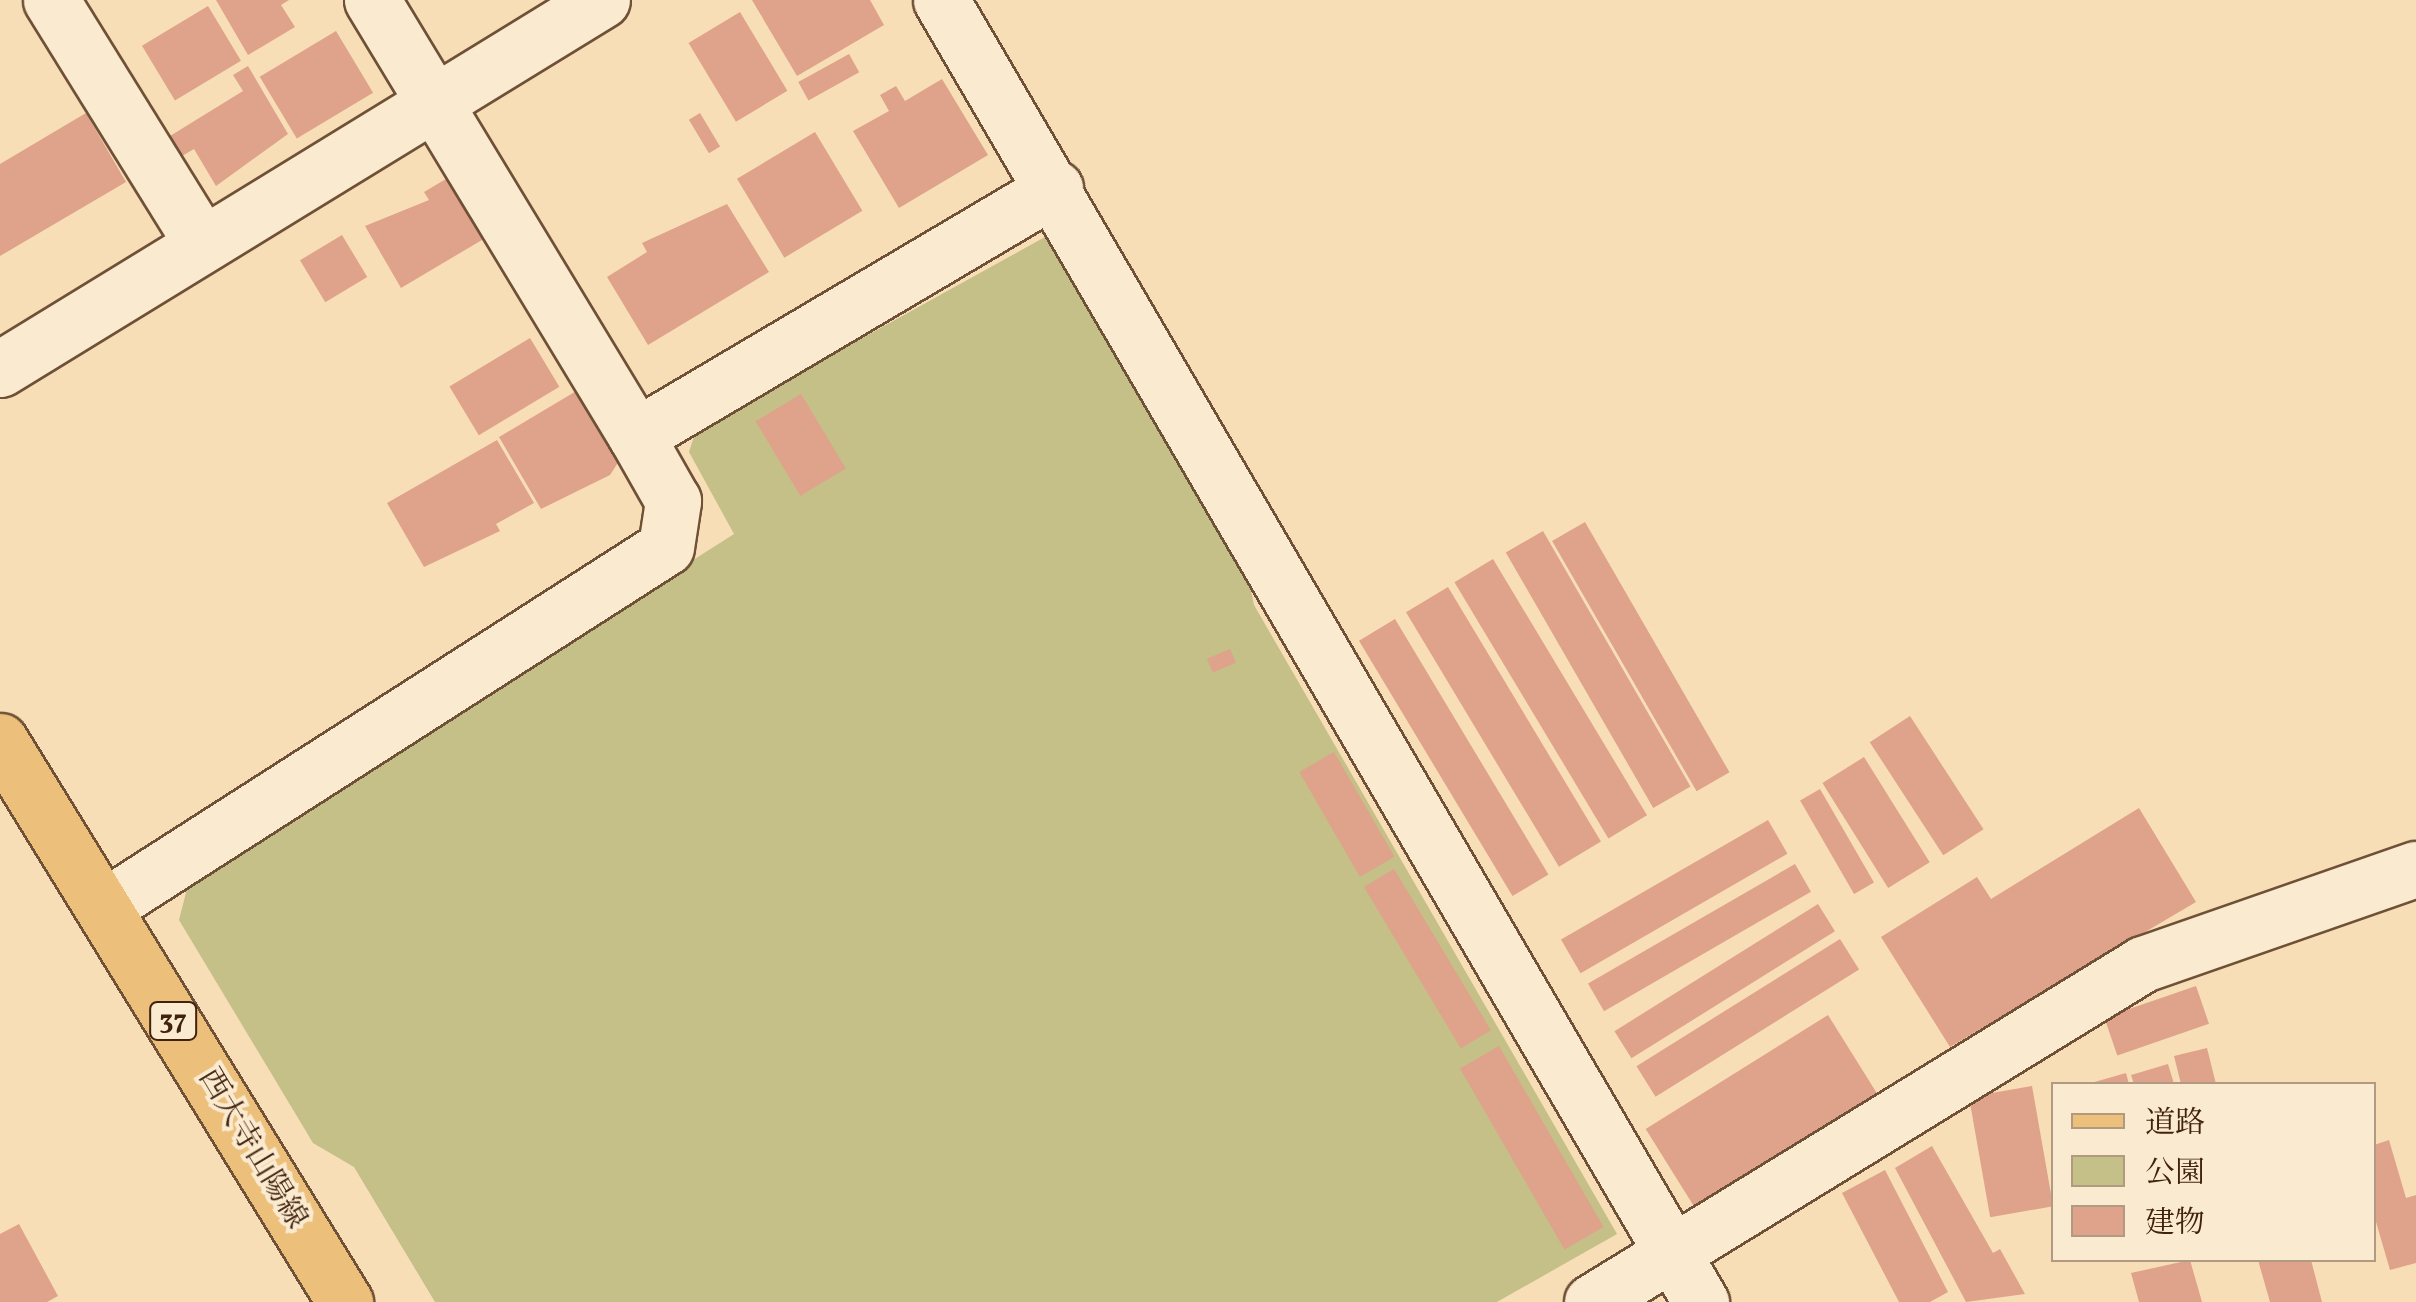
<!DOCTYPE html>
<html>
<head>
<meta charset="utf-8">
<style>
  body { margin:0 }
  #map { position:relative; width:2416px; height:1302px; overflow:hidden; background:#f8deb6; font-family:Vollkorn,"Noto Serif JP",serif }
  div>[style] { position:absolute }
  .green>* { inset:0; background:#c5bf88 }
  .building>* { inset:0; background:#dfa28a; transform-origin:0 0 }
  .roads { filter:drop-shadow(2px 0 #6f5137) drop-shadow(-2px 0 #6f5137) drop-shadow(0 2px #6f5137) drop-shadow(0 -2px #6f5137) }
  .minor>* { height:55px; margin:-27.5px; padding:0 27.5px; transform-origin:27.5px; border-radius:27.5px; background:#faead0 }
  .major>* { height:55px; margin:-27.5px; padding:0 27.5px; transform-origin:27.5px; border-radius:27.5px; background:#ecbf7b }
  span { translate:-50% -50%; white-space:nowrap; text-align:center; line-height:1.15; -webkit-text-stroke:8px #faead0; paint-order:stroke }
  .shield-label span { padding:2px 8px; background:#faead0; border:2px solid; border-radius:8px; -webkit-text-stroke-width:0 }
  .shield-label { font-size:28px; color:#41220d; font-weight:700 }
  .street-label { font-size:30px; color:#41220d }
  .legend { position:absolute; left:2051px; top:1082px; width:325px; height:180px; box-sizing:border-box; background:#faead0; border:2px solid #b09a82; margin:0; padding:12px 18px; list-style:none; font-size:30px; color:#41220d }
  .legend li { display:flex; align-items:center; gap:20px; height:50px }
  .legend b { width:50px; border:2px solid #b09a82 }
</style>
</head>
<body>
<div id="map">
  <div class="green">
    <div style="clip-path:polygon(1045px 237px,1062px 247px,1244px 557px,1254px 605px,1617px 1234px,1497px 1302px,435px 1302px,354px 1167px,313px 1143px,179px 920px,189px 881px,734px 534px,689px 452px,696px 430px)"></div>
  </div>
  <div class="building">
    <div style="clip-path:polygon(216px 0,289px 0,281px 5px,295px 27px,248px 55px)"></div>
    <div style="clip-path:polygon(752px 0,870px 0,884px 25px,797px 76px)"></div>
    <div style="left:208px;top:6px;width:64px;height:77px;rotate:59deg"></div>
    <div style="left:740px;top:12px;width:92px;height:60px;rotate:59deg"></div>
    <div style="left:336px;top:31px;width:72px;height:89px;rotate:59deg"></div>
    <div style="left:849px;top:54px;width:21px;height:58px;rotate:61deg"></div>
    <div style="clip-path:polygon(248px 66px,288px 134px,216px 186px,194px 149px,182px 156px,170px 136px,243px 91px,233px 75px)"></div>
    <div style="clip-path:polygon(942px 79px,988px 155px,899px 208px,853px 131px,889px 111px,880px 95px,896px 86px,905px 101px)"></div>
    <div style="clip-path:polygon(86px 113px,126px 182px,0 256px,0 164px)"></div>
    <div style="left:700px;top:113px;width:39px;height:13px;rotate:59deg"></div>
    <div style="left:815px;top:132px;width:92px;height:91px;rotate:59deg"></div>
    <div style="clip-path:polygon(451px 176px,487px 237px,401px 288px,365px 226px,429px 200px,424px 192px)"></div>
    <div style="clip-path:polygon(727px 204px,769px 272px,648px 345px,607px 277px,647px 252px,642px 243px)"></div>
    <div style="left:342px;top:235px;width:49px;height:49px;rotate:59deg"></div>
    <div style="left:530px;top:338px;width:57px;height:94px;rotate:59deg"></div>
    <div style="clip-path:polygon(578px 390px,619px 461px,610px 475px,541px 509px,499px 437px)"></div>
    <div style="left:801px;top:394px;width:87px;height:53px;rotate:59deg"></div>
    <div style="clip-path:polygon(497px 440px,534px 503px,496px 524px,500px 531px,424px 567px,387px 503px)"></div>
    <div style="left:1585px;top:522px;width:289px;height:38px;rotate:60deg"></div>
    <div style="left:1543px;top:531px;width:295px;height:43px;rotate:60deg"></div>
    <div style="left:1493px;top:559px;width:299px;height:45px;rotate:59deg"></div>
    <div style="left:1448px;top:587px;width:297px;height:49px;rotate:59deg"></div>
    <div style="left:1395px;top:619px;width:298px;height:42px;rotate:59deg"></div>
    <div style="left:1230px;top:649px;width:15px;height:25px;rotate:67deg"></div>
    <div style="left:1910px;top:716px;width:135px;height:48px;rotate:57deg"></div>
    <div style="left:1334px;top:752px;width:121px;height:40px;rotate:60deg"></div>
    <div style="left:1864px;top:757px;width:124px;height:49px;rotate:58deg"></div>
    <div style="left:1820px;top:789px;width:108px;height:23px;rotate:60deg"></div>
    <div style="clip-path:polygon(2139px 808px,2196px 902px,1950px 1047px,1881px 937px,1977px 877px,1991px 899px)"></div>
    <div style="left:1768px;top:820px;width:39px;height:239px;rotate:60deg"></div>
    <div style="left:1795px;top:864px;width:32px;height:239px;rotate:60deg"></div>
    <div style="left:1394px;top:869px;width:188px;height:35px;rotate:59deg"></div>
    <div style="left:1818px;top:904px;width:32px;height:240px;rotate:58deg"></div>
    <div style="left:1840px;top:939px;width:36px;height:240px;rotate:58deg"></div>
    <div style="left:2196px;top:986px;width:40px;height:97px;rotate:71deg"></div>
    <div style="left:1828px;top:1015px;width:94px;height:215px;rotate:58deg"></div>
    <div style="left:1499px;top:1046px;width:209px;height:45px;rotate:60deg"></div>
    <div style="clip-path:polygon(2207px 1048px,2216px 1084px,2181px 1084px,2174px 1056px)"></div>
    <div style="clip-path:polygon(2168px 1064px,2174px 1084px,2134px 1084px,2131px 1075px)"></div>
    <div style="clip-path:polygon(2126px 1073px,2129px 1084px,2092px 1084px,2091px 1083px)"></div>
    <div style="left:2032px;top:1086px;width:122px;height:64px;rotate:80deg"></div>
    <div style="clip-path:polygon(2389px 1140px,2406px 1198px,2416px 1195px,2416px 1263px,2390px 1270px,2374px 1215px,2374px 1145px)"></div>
    <div style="clip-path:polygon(1932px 1146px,1993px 1253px,2000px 1249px,2025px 1294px,1966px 1302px,1895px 1168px)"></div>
    <div style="clip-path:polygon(1885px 1170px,1948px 1292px,1930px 1302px,1899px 1302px,1842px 1193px)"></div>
    <div style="clip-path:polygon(19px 1224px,58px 1296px,47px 1302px,0 1302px,0 1234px)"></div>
    <div style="clip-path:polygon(2190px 1260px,2202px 1302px,2139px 1302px,2131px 1273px)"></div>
    <div style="clip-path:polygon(2258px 1260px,2311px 1260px,2322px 1302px,2270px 1302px)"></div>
  </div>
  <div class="roads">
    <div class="minor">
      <div style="left:51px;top:0;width:287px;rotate:58.2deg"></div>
      <div style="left:372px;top:0;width:510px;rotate:58.8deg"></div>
      <div style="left:941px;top:0;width:1508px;rotate:59.73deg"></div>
      <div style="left:0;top:369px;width:706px;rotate:-31.51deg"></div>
      <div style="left:104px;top:907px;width:667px;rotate:-32.64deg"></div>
      <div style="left:666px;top:547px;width:47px;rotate:-81.3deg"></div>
      <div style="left:673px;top:501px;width:75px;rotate:-119.6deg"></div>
      <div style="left:636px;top:436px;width:487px;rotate:-30.6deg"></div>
      <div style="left:1592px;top:1302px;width:646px;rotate:-31.53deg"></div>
      <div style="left:2143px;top:964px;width:289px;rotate:-19.2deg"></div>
    </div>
    <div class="major">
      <div style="left:0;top:741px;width:659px;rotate:58.41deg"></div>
    </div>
  </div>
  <div class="shield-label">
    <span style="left:173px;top:1021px">37</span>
  </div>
  <div class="street-label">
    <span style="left:252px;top:1149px;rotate:59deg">西大寺山陽線</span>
  </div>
  <ul class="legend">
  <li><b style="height:12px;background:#ecbf7b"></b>道路</li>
  <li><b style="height:28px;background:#c5bf88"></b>公園</li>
  <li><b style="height:28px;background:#dfa28a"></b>建物</li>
  </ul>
</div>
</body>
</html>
